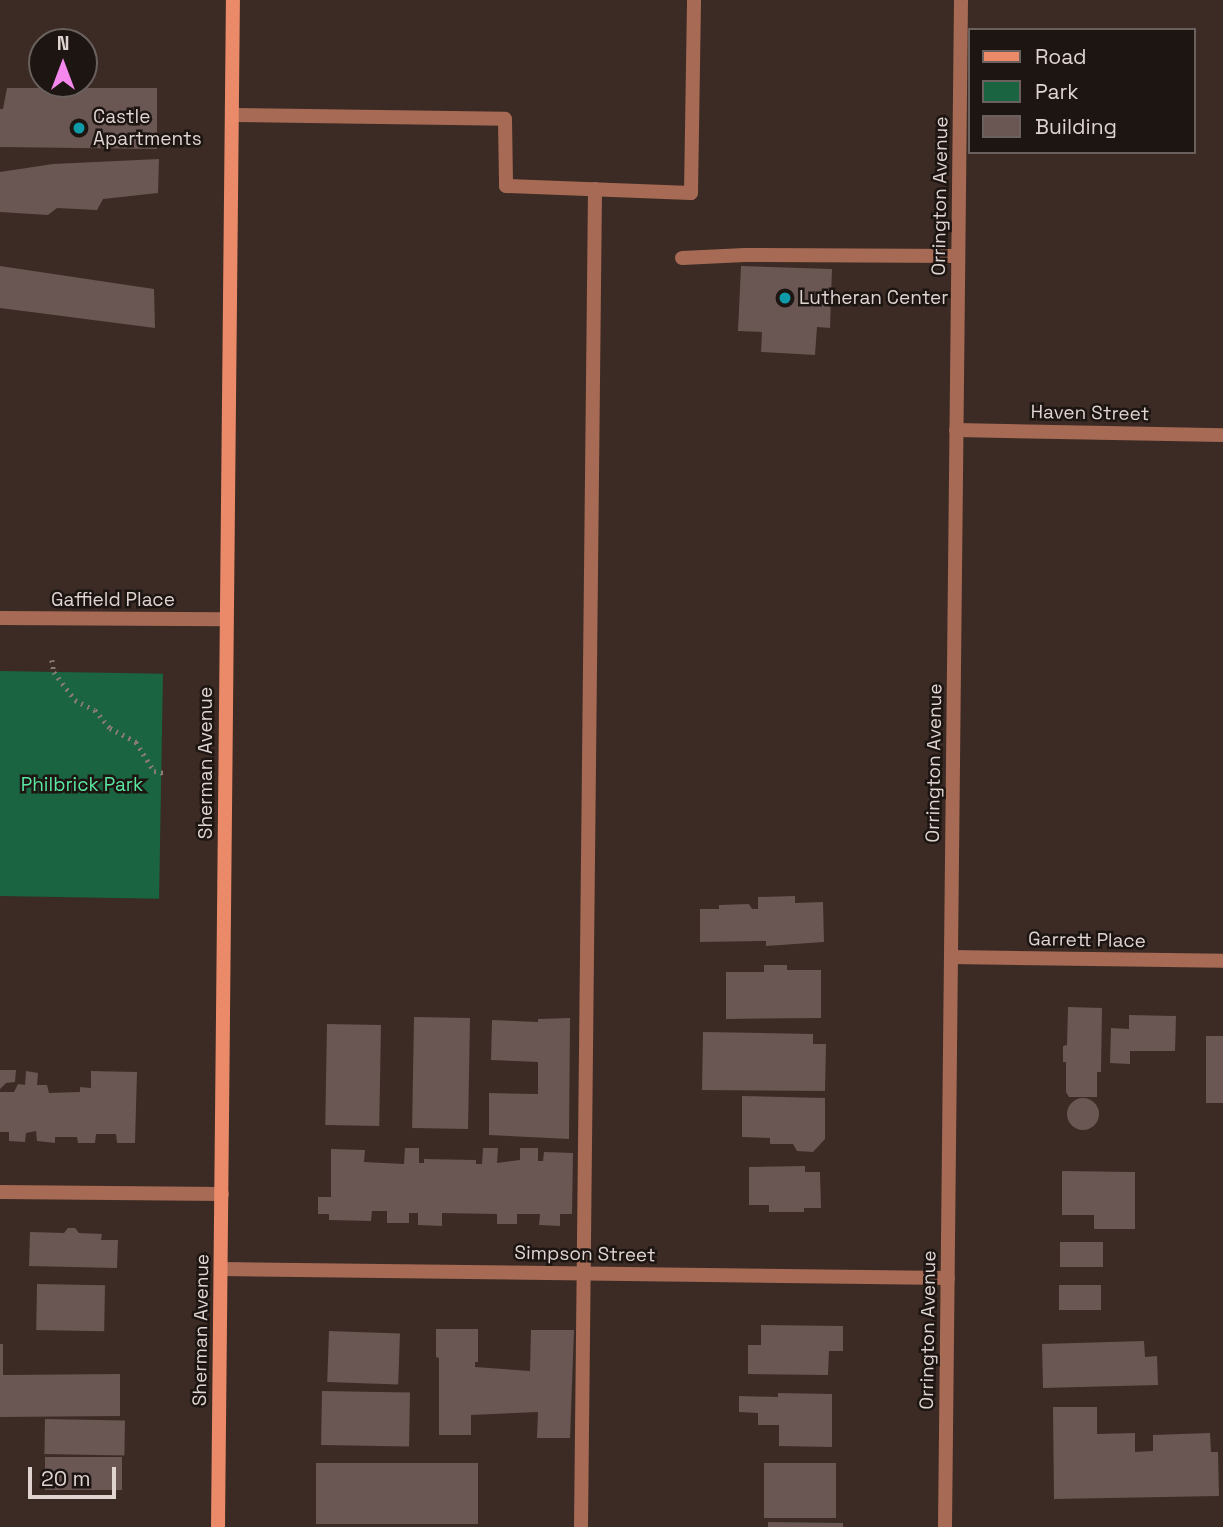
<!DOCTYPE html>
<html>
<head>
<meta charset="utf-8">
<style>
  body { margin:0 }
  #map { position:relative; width:1223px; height:1527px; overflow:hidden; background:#3b2b24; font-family:"Space Grotesk",sans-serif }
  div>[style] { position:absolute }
  .green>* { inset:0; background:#1a6442; transform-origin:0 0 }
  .building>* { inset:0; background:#6a5653; transform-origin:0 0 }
  .round { border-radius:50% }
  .path>* { height:4.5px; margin-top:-2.25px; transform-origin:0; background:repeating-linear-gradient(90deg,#887b75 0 2px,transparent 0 7px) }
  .lane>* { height:14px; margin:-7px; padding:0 7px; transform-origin:7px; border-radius:7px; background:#a76a55 }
  .street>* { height:14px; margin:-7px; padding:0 7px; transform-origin:7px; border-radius:7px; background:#a76a55 }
  .secondary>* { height:14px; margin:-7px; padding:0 7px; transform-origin:7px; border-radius:7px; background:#ea8a68 }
  .dots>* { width:19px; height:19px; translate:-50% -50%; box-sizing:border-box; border:4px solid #1c1512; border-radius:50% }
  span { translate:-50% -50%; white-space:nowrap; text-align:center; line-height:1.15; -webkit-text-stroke:5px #1c1512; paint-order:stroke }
  .poi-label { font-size:19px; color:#dfd4d0 }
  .left { translate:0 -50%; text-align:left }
  .street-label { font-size:19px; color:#dfd4d0 }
  .park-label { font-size:19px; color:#5ae7a1 }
  .legend { position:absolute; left:968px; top:28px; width:228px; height:126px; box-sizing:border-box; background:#1c1512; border:2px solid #6a615e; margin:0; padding:9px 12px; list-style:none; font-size:21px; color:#dfd4d0 }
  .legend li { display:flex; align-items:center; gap:14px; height:35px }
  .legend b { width:35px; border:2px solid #6a615e }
  .north { position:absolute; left:28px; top:28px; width:70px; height:70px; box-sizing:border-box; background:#1c1512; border:2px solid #6a615e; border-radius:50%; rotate:0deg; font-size:19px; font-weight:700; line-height:28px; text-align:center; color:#dfd4d0 }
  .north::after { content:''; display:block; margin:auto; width:24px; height:32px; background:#f688ed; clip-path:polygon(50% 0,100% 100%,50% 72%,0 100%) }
  .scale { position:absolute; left:28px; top:1467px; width:88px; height:32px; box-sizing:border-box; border:4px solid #dfd4d0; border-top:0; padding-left:9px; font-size:21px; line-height:24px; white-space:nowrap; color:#dfd4d0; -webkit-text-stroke:5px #1c1512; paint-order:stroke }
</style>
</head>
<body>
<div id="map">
  <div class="green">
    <div style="left:0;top:671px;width:163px;height:225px;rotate:1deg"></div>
  </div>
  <div class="building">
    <div style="clip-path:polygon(7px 88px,157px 88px,157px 149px,0 147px,0 109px,3px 109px)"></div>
    <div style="clip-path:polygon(159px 159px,158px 193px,103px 199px,97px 210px,57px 208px,48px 215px,0 212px,0 172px,53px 164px)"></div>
    <div style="clip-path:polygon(0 266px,154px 289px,155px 328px,0 308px)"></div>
    <div style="clip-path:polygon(741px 266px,832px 269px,830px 328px,817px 327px,815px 355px,761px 352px,762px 332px,738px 331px)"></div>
    <div style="clip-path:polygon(795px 896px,795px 903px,823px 902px,824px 942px,766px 946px,766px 941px,700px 942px,700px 909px,719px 909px,719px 905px,749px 904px,752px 909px,758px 909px,758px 897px)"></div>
    <div style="clip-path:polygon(764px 965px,787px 965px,787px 970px,821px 970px,821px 1018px,726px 1019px,726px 972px,764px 972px)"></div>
    <div style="clip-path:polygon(1068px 1007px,1102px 1008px,1101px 1072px,1097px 1072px,1097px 1097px,1069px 1097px,1066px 1092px,1066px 1062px,1063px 1062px,1063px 1046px,1067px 1045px)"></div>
    <div style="clip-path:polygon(1129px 1015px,1176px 1016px,1175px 1051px,1130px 1051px,1130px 1064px,1110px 1063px,1111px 1028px,1129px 1029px)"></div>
    <div style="left:414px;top:1017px;width:56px;height:111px;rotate:1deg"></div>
    <div style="clip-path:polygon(570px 1018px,569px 1139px,489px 1135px,489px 1093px,538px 1094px,538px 1062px,491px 1060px,492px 1020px,538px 1022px,538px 1019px)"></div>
    <div style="left:327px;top:1024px;width:54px;height:101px;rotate:1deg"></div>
    <div style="clip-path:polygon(703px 1032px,813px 1034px,813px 1044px,826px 1044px,825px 1091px,702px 1090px)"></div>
    <div style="left:1223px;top:1036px;width:67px;height:17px;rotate:90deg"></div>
    <div style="clip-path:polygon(0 1070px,16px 1070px,15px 1082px,6px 1083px,0 1089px)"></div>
    <div style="clip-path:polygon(26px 1071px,38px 1073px,37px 1085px,47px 1085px,49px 1093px,80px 1092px,80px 1087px,91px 1088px,91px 1071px,137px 1072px,135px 1143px,117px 1143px,116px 1134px,96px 1134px,95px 1143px,78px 1143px,77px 1137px,55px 1137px,55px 1143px,37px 1141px,36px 1131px,26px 1133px,25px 1142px,9px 1141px,9px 1132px,0 1132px,0 1092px,14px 1092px,18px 1084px,25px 1085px)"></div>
    <div style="clip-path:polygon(742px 1096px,825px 1098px,825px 1139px,813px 1152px,797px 1151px,793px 1144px,770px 1144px,770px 1138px,742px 1137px)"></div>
    <div class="round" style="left:1067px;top:1098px;width:32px;height:32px"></div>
    <div style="clip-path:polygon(405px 1148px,419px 1148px,419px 1163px,424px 1163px,424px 1159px,476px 1160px,476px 1164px,482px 1164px,483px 1148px,498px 1148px,497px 1163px,520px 1160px,520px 1148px,538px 1148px,538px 1161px,543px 1161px,544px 1152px,573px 1153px,572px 1214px,560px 1214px,560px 1226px,539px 1225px,540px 1214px,517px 1214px,517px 1224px,497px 1224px,497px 1214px,442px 1213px,442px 1226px,418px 1225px,418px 1213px,409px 1213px,409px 1223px,387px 1223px,387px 1211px,372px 1211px,371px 1221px,329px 1220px,329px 1214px,318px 1214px,318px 1197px,331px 1197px,331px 1149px,365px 1150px,364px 1162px,404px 1164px)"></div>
    <div style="clip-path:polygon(805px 1166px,805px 1172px,820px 1172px,821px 1208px,804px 1208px,804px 1212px,769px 1212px,769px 1205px,749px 1205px,749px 1167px)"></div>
    <div style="clip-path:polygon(1062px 1171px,1135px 1172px,1135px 1229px,1094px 1229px,1094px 1215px,1062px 1215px)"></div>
    <div style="clip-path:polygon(68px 1228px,75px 1228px,79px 1233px,102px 1234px,101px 1240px,118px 1240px,117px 1268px,29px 1266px,30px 1232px,64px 1233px)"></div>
    <div style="left:1060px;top:1242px;width:43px;height:25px"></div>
    <div style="left:37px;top:1284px;width:68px;height:46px;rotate:1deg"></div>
    <div style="left:1059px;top:1285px;width:42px;height:25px"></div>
    <div style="clip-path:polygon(761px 1325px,843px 1326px,843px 1351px,829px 1351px,828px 1375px,748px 1374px,748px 1345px,761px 1345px)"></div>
    <div style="clip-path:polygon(436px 1329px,478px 1329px,478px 1362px,475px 1362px,475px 1367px,530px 1371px,531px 1330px,574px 1330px,570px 1438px,537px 1438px,538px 1412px,471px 1415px,471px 1435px,439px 1435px,439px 1358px,436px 1357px)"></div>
    <div style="left:329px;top:1331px;width:71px;height:51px;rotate:2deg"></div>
    <div style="clip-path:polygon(1144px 1341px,1145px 1357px,1157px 1356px,1158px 1385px,1043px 1388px,1042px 1344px)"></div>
    <div style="clip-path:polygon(0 1344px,3px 1344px,3px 1375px,120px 1374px,120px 1416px,0 1417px)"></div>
    <div style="left:322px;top:1391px;width:88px;height:54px;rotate:1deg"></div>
    <div style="clip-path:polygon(778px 1393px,832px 1394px,832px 1447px,779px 1446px,779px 1425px,758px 1425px,758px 1413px,739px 1412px,739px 1396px,778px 1397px)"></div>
    <div style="clip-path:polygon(1053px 1407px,1097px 1407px,1097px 1434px,1135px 1433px,1135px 1452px,1153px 1451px,1153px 1435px,1210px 1433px,1211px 1452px,1218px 1452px,1219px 1496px,1054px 1499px)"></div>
    <div style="left:45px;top:1419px;width:80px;height:35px;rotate:1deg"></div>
    <div style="left:45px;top:1457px;width:77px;height:33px"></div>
    <div style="left:316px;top:1463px;width:162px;height:61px"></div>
    <div style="left:764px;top:1463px;width:72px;height:55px"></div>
    <div style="clip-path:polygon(768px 1522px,843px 1523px,843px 1527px,768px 1527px)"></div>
  </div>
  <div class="path">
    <div style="left:52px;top:660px;width:12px;rotate:81deg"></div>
    <div style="left:54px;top:672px;width:35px;rotate:53deg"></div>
    <div style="left:75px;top:700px;width:22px;rotate:27deg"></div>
    <div style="left:95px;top:710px;width:23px;rotate:50deg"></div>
    <div style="left:110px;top:728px;width:30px;rotate:28deg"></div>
    <div style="left:136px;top:742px;width:34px;rotate:58deg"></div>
    <div style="left:154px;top:771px;width:10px;rotate:11deg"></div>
  </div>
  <div class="lane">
    <div style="left:232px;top:115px;width:273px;rotate:0.8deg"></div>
    <div style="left:505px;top:119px;width:67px;rotate:89.1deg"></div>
    <div style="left:506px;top:186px;width:185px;rotate:2.2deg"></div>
    <div style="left:691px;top:193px;width:193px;rotate:-89.1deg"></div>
    <div style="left:682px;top:258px;width:63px;rotate:-2.7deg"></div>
    <div style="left:745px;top:255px;width:213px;rotate:0.3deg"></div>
    <div style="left:581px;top:1527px;width:1338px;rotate:-89.4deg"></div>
  </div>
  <div class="street">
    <div style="left:956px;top:430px;width:267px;rotate:1.1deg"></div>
    <div style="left:0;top:618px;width:226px;rotate:0.3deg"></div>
    <div style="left:951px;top:957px;width:272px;rotate:0.8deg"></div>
    <div style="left:0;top:1192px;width:222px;rotate:0.5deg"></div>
    <div style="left:221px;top:1269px;width:727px;rotate:0.71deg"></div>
    <div style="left:945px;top:1527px;width:1527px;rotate:-89.4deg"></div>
  </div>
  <div class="secondary">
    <div style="left:218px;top:1527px;width:1527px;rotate:-89.44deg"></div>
  </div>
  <div class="dots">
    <div style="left:79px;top:128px;background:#0f9aa8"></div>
    <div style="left:785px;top:298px;background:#0f9aa8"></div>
  </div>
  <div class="poi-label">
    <span class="left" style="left:93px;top:128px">Castle<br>Apartments</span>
    <span class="left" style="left:799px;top:298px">Lutheran Center</span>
  </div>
  <div class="street-label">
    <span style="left:940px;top:196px;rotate:-89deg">Orrington Avenue</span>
    <span style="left:1090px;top:413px;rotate:1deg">Haven Street</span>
    <span style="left:113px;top:600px">Gaffield Place</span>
    <span style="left:206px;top:763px;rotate:-90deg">Sherman Avenue</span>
    <span style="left:934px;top:763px;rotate:-89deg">Orrington Avenue</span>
    <span style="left:1087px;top:940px;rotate:1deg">Garrett Place</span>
    <span style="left:585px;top:1254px;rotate:1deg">Simpson Street</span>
    <span style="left:201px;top:1330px;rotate:-89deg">Sherman Avenue</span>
    <span style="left:928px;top:1330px;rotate:-89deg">Orrington Avenue</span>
  </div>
  <div class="park-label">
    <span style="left:82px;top:785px">Philbrick Park</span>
  </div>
  <ul class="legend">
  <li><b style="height:9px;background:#ea8a68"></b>Road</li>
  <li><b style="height:19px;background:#1a6442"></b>Park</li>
  <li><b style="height:19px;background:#6a5653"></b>Building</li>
  </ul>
  <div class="north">N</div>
  <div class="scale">20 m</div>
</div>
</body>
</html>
